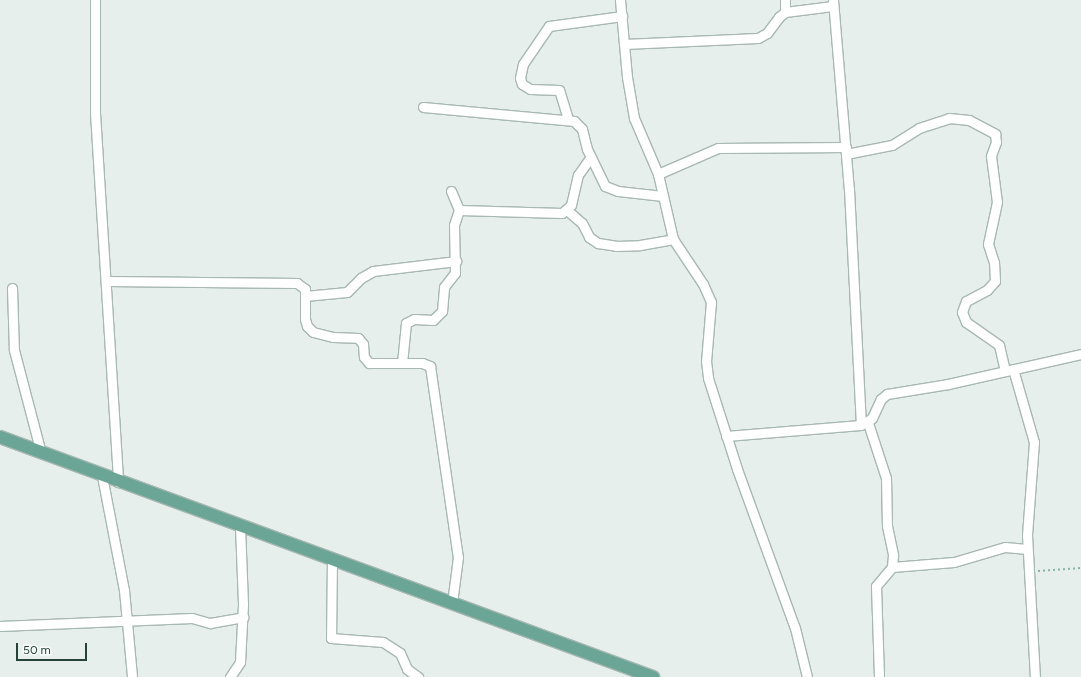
<!DOCTYPE html>
<html>
<head>
<meta charset="utf-8">
<style>
  body { margin:0 }
  #map { position:relative; width:1081px; height:677px; overflow:hidden; background:#e6efeb; font-family:Figtree,sans-serif }
  div>[style] { position:absolute }
  .path>* { height:1.5px; margin-top:-0.75px; transform-origin:0; background:repeating-linear-gradient(90deg,#86b3a5 0 2px,transparent 0 5px) }
  .roads { filter:drop-shadow(1px 0 #a8b8b2) drop-shadow(-1px 0 #a8b8b2) drop-shadow(0 1px #a8b8b2) drop-shadow(0 -1px #a8b8b2) }
  .street>* { height:9px; margin:-4.5px; padding:0 4.5px; transform-origin:4.5px; border-radius:4.5px; background:#fff }
  .primary>* { height:12px; margin:-6px; padding:0 6px; transform-origin:6px; border-radius:6px; background:#6aa596 }
  span { translate:-50% -50%; white-space:nowrap; text-align:center; line-height:1.15; -webkit-text-stroke:3px #f7fbf9; paint-order:stroke }
  .scale { position:absolute; left:16px; top:643px; width:71px; height:18px; box-sizing:border-box; border:2px solid #24423a; border-top:0; padding-left:5px; font-size:12px; line-height:14px; white-space:nowrap; color:#24423a; -webkit-text-stroke:3px #f7fbf9; paint-order:stroke }
</style>
</head>
<body>
<div id="map">
  <div class="path">
    <div style="left:1038px;top:571px;width:43px;rotate:-4deg"></div>
  </div>
  <div class="roads">
    <div class="street">
      <div style="left:95px;top:0;width:113px;rotate:90deg"></div>
      <div style="left:95px;top:113px;width:370px;rotate:86.4deg"></div>
      <div style="left:620px;top:0;width:77px;rotate:84.8deg"></div>
      <div style="left:627px;top:77px;width:42px;rotate:80.3deg"></div>
      <div style="left:634px;top:118px;width:61px;rotate:66.8deg"></div>
      <div style="left:658px;top:174px;width:67px;rotate:77deg"></div>
      <div style="left:673px;top:239px;width:54px;rotate:56.3deg"></div>
      <div style="left:703px;top:284px;width:20px;rotate:66deg"></div>
      <div style="left:711px;top:302px;width:59px;rotate:94.8deg"></div>
      <div style="left:706px;top:361px;width:17px;rotate:83deg"></div>
      <div style="left:708px;top:378px;width:96px;rotate:72.3deg"></div>
      <div style="left:737px;top:469px;width:169px;rotate:70deg"></div>
      <div style="left:795px;top:628px;width:50px;rotate:76.2deg"></div>
      <div style="left:833px;top:0;width:190px;rotate:85.2deg"></div>
      <div style="left:849px;top:189px;width:236px;rotate:87.1deg"></div>
      <div style="left:785px;top:12px;width:12px;rotate:-90deg"></div>
      <div style="left:624px;top:44px;width:134px;rotate:-2.6deg"></div>
      <div style="left:758px;top:38px;width:10px;rotate:-29deg"></div>
      <div style="left:767px;top:33px;width:20px;rotate:-53deg"></div>
      <div style="left:779px;top:17px;width:8px;rotate:-40deg"></div>
      <div style="left:785px;top:12px;width:48px;rotate:-7.1deg"></div>
      <div style="left:423px;top:107px;width:152px;rotate:5.3deg"></div>
      <div style="left:574px;top:121px;width:11px;rotate:45deg"></div>
      <div style="left:582px;top:129px;width:21px;rotate:76deg"></div>
      <div style="left:587px;top:149px;width:41px;rotate:64.1deg"></div>
      <div style="left:605px;top:186px;width:14px;rotate:21deg"></div>
      <div style="left:618px;top:191px;width:45px;rotate:6.3deg"></div>
      <div style="left:568px;top:119px;width:30px;rotate:-107deg"></div>
      <div style="left:559px;top:90px;width:29px;rotate:-178deg"></div>
      <div style="left:530px;top:89px;width:9px;rotate:-148deg"></div>
      <div style="left:522px;top:84px;width:6px;rotate:-108deg"></div>
      <div style="left:520px;top:78px;width:14px;rotate:-78deg"></div>
      <div style="left:523px;top:64px;width:46px;rotate:-55.6deg"></div>
      <div style="left:549px;top:26px;width:74px;rotate:-7.8deg"></div>
      <div style="left:846px;top:154px;width:47px;rotate:-11.1deg"></div>
      <div style="left:892px;top:145px;width:32px;rotate:-32deg"></div>
      <div style="left:919px;top:128px;width:32px;rotate:-18deg"></div>
      <div style="left:949px;top:118px;width:20px;rotate:6deg"></div>
      <div style="left:969px;top:120px;width:30px;rotate:28deg"></div>
      <div style="left:995px;top:134px;width:8px;rotate:83deg"></div>
      <div style="left:996px;top:142px;width:15px;rotate:110deg"></div>
      <div style="left:991px;top:156px;width:46px;rotate:82.6deg"></div>
      <div style="left:997px;top:202px;width:43px;rotate:102.1deg"></div>
      <div style="left:988px;top:244px;width:19px;rotate:72deg"></div>
      <div style="left:994px;top:262px;width:19px;rotate:87deg"></div>
      <div style="left:995px;top:281px;width:12px;rotate:132deg"></div>
      <div style="left:987px;top:290px;width:24px;rotate:152deg"></div>
      <div style="left:966px;top:301px;width:12px;rotate:110deg"></div>
      <div style="left:962px;top:312px;width:11px;rotate:68deg"></div>
      <div style="left:966px;top:322px;width:40px;rotate:34.9deg"></div>
      <div style="left:999px;top:345px;width:26px;rotate:77deg"></div>
      <div style="left:658px;top:174px;width:65px;rotate:-23.4deg"></div>
      <div style="left:718px;top:148px;width:128px;rotate:-0.4deg"></div>
      <div style="left:451px;top:191px;width:21px;rotate:67deg"></div>
      <div style="left:459px;top:210px;width:103px;rotate:1.7deg"></div>
      <div style="left:562px;top:213px;width:12px;rotate:-42deg"></div>
      <div style="left:571px;top:205px;width:31px;rotate:-77deg"></div>
      <div style="left:578px;top:175px;width:21px;rotate:-55deg"></div>
      <div style="left:568px;top:211px;width:18px;rotate:41deg"></div>
      <div style="left:582px;top:223px;width:16px;rotate:63deg"></div>
      <div style="left:589px;top:237px;width:11px;rotate:34deg"></div>
      <div style="left:598px;top:243px;width:18px;rotate:9deg"></div>
      <div style="left:616px;top:246px;width:24px;rotate:-2deg"></div>
      <div style="left:640px;top:245px;width:34px;rotate:-10deg"></div>
      <div style="left:107px;top:281px;width:190px;rotate:0.6deg"></div>
      <div style="left:297px;top:283px;width:10px;rotate:37deg"></div>
      <div style="left:305px;top:289px;width:30px;rotate:90deg"></div>
      <div style="left:305px;top:319px;width:7px;rotate:74deg"></div>
      <div style="left:307px;top:326px;width:8px;rotate:45deg"></div>
      <div style="left:313px;top:332px;width:21px;rotate:14deg"></div>
      <div style="left:333px;top:337px;width:25px;rotate:2deg"></div>
      <div style="left:358px;top:338px;width:8px;rotate:50deg"></div>
      <div style="left:363px;top:344px;width:13px;rotate:86deg"></div>
      <div style="left:364px;top:357px;width:8px;rotate:50deg"></div>
      <div style="left:369px;top:363px;width:53px"></div>
      <div style="left:422px;top:363px;width:9px;rotate:21deg"></div>
      <div style="left:430px;top:366px;width:193px;rotate:81.7deg"></div>
      <div style="left:458px;top:557px;width:46px;rotate:97.4deg"></div>
      <div style="left:12px;top:288px;width:62px;rotate:88.2deg"></div>
      <div style="left:14px;top:350px;width:106px;rotate:75.3deg"></div>
      <div style="left:305px;top:296px;width:42px;rotate:-5.4deg"></div>
      <div style="left:347px;top:292px;width:20px;rotate:-45deg"></div>
      <div style="left:361px;top:278px;width:14px;rotate:-30deg"></div>
      <div style="left:373px;top:271px;width:84px;rotate:-6.9deg"></div>
      <div style="left:402px;top:363px;width:40px;rotate:-84.3deg"></div>
      <div style="left:406px;top:323px;width:9px;rotate:-27deg"></div>
      <div style="left:414px;top:319px;width:19px;rotate:3deg"></div>
      <div style="left:433px;top:320px;width:13px;rotate:-45deg"></div>
      <div style="left:442px;top:311px;width:24px;rotate:-85deg"></div>
      <div style="left:444px;top:287px;width:18px;rotate:-52deg"></div>
      <div style="left:455px;top:273px;width:48px;rotate:-91.2deg"></div>
      <div style="left:454px;top:225px;width:16px;rotate:-72deg"></div>
      <div style="left:1013px;top:369px;width:76px;rotate:74deg"></div>
      <div style="left:1034px;top:442px;width:93px;rotate:94.3deg"></div>
      <div style="left:1027px;top:535px;width:142px;rotate:86.8deg"></div>
      <div style="left:868px;top:423px;width:58px;rotate:71.9deg"></div>
      <div style="left:886px;top:478px;width:48px;rotate:88.8deg"></div>
      <div style="left:887px;top:526px;width:30px;rotate:78deg"></div>
      <div style="left:893px;top:555px;width:12px;rotate:95deg"></div>
      <div style="left:892px;top:567px;width:25px;rotate:130deg"></div>
      <div style="left:876px;top:586px;width:91px;rotate:88.1deg"></div>
      <div style="left:726px;top:436px;width:135px;rotate:-4.7deg"></div>
      <div style="left:861px;top:425px;width:13px;rotate:-32deg"></div>
      <div style="left:872px;top:418px;width:21px;rotate:-65deg"></div>
      <div style="left:881px;top:399px;width:8px;rotate:-40deg"></div>
      <div style="left:887px;top:394px;width:62px;rotate:-9.3deg"></div>
      <div style="left:948px;top:384px;width:136px;rotate:-12.7deg"></div>
      <div style="left:102px;top:476px;width:116px;rotate:79.1deg"></div>
      <div style="left:124px;top:590px;width:87px;rotate:84.7deg"></div>
      <div style="left:332px;top:559px;width:79px;rotate:90.7deg"></div>
      <div style="left:331px;top:638px;width:52px;rotate:4.4deg"></div>
      <div style="left:383px;top:642px;width:20px;rotate:33deg"></div>
      <div style="left:400px;top:653px;width:17px;rotate:66deg"></div>
      <div style="left:407px;top:669px;width:14px;rotate:36deg"></div>
      <div style="left:892px;top:567px;width:62px;rotate:-4.6deg"></div>
      <div style="left:954px;top:562px;width:53px;rotate:-16.4deg"></div>
      <div style="left:1005px;top:547px;width:22px;rotate:5deg"></div>
      <div style="left:0;top:626px;width:192px;rotate:-2.4deg"></div>
      <div style="left:192px;top:618px;width:19px;rotate:16deg"></div>
      <div style="left:210px;top:623px;width:34px;rotate:-10deg"></div>
      <div style="left:230px;top:677px;width:18px;rotate:-56deg"></div>
      <div style="left:240px;top:662px;width:58px;rotate:-87deg"></div>
      <div style="left:243px;top:604px;width:79px;rotate:-92.2deg"></div>
    </div>
    <div class="primary">
      <div style="left:0;top:437px;width:696px;rotate:20.18deg"></div>
    </div>
  </div>
  <div class="scale">50 m</div>
</div>
</body>
</html>
